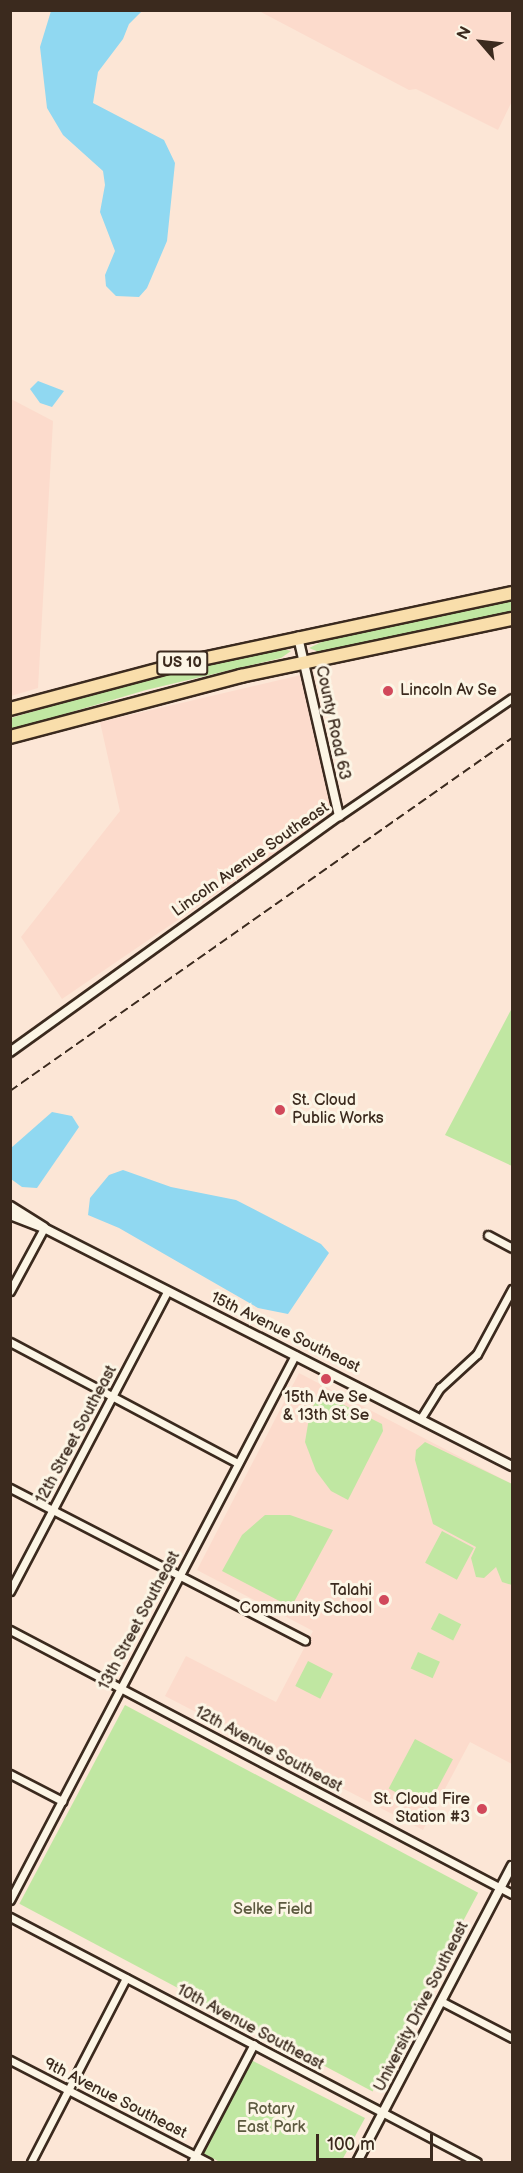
<!DOCTYPE html>
<html>
<head>
<meta charset="utf-8">
<style>
  body { margin:0 }
  #map { position:relative; width:523px; height:2173px; overflow:hidden; background:#fce6d6; font-family:"Balsamiq Sans",sans-serif }
  div>[style] { position:absolute }
  .built>* { inset:0; background:#fcdbcc }
  .green>* { inset:0; background:#c0e7a2; transform-origin:0 0 }
  .water>* { inset:0; background:#90d8f1 }
  .roads { filter:drop-shadow(2px 0 #3b2a1e) drop-shadow(-2px 0 #3b2a1e) drop-shadow(0 2px #3b2a1e) drop-shadow(0 -2px #3b2a1e) }
  .minor>* { height:7px; margin:-3.5px; padding:0 3.5px; transform-origin:3.5px; border-radius:3.5px; background:#fcf5e5 }
  .tertiary>* { height:8px; margin:-4px; padding:0 4px; transform-origin:4px; border-radius:4px; background:#fcf5e5 }
  .trunk>* { height:12px; margin:-6px; padding:0 6px; transform-origin:6px; border-radius:6px; background:#f9deab }
  .rail>* { height:2px; margin-top:-1px; transform-origin:0; background:repeating-linear-gradient(90deg,#3b2a1e 0 9px,transparent 0 13.5px) }
  .dots>* { width:16px; height:16px; translate:-50% -50%; box-sizing:border-box; border:3px solid #fcf5e5; border-radius:50% }
  span { translate:-50% -50%; white-space:nowrap; text-align:center; line-height:1.15; -webkit-text-stroke:6px #fcf5e5; paint-order:stroke }
  .shield-label span { padding:2px 4px; background:#fcf5e5; border:2px solid; border-radius:4px; -webkit-text-stroke-width:0 }
  .shield-label { font-size:15px; color:#3b2a1e; font-weight:700 }
  .poi-label { font-size:16px; color:#3b2a1e }
  .left { translate:0 -50%; text-align:left }
  .right { translate:-100% -50%; text-align:right }
  .street-label { font-size:16px; color:#3b2a1e }
  .park-label { font-size:16px; color:#5c593f }
  .frame { position:absolute; inset:0; border:12px solid #3b2a1e; pointer-events:none }
  .north { position:absolute; left:451px; top:12px; width:60px; height:60px; -webkit-text-stroke:4px #fcf5e5; paint-order:stroke; rotate:298deg; font-size:16px; font-weight:700; line-height:24px; text-align:center; color:#3b2a1e }
  .north::after { content:''; display:block; margin:auto; width:21px; height:27px; background:#3b2a1e; clip-path:polygon(50% 0,100% 100%,50% 72%,0 100%) }
  .scale { position:absolute; left:316px; top:2134px; width:117px; height:27px; box-sizing:border-box; border:3px solid #3b2a1e; border-top:0; padding-left:8px; font-size:18px; line-height:21px; white-space:nowrap; color:#3b2a1e; -webkit-text-stroke:4px #fcf5e5; paint-order:stroke }
</style>
</head>
<body>
<div id="map">
  <div class="built">
    <div style="clip-path:polygon(259px 11px,512px 11px,512px 101px,498px 130px,416px 89px,409px 90px)"></div>
    <div style="clip-path:polygon(11px 399px,53px 421px,38px 688px,11px 696px)"></div>
    <div style="clip-path:polygon(301px 675px,333px 814px,62px 999px,21px 937px,120px 811px,100px 722px)"></div>
    <div style="clip-path:polygon(299px 1373px,512px 1484px,512px 1764px,470px 1742px,423px 1830px,165px 1696px,186px 1656px,276px 1702px,313px 1631px,197px 1570px)"></div>
  </div>
  <div class="green">
    <div style="clip-path:polygon(512px 599px,512px 612px,319px 652px,309px 648px,328px 639px)"></div>
    <div style="clip-path:polygon(276px 647px,291px 651px,281px 658px,146px 690px,11px 730px,11px 718px,142px 679px)"></div>
    <div style="clip-path:polygon(512px 1008px,512px 1166px,445px 1135px)"></div>
    <div style="clip-path:polygon(320px 1393px,382px 1424px,383px 1431px,348px 1500px,331px 1491px,316px 1471px,305px 1442px,310px 1412px)"></div>
    <div style="clip-path:polygon(425px 1442px,512px 1484px,512px 1585px,502px 1582px,496px 1567px,484px 1578px,476px 1577px,471px 1558px,476px 1547px,433px 1524px,415px 1460px,416px 1450px)"></div>
    <div style="clip-path:polygon(265px 1515px,290px 1515px,333px 1530px,294px 1602px,287px 1605px,222px 1571px,242px 1535px)"></div>
    <div style="left:442px;top:1531px;width:36px;height:36px;rotate:28deg"></div>
    <div style="left:439px;top:1613px;width:25px;height:18px;rotate:27deg"></div>
    <div style="left:418px;top:1652px;width:24px;height:18px;rotate:24deg"></div>
    <div style="left:308px;top:1661px;width:28px;height:28px;rotate:27deg"></div>
    <div style="left:125px;top:1705px;width:400px;height:225px;rotate:28deg"></div>
    <div style="left:415px;top:1739px;width:43px;height:56px;rotate:28deg"></div>
    <div style="clip-path:polygon(251px 2060px,365px 2118px,341px 2162px,220px 2162px,204px 2154px,204px 2148px)"></div>
  </div>
  <div class="water">
    <div style="clip-path:polygon(51px 11px,142px 11px,129px 24px,123px 39px,98px 72px,93px 103px,164px 140px,175px 163px,167px 241px,147px 288px,139px 297px,116px 296px,106px 286px,105px 275px,115px 251px,100px 212px,105px 185px,103px 171px,63px 135px,47px 108px,40px 47px)"></div>
    <div style="clip-path:polygon(38px 381px,64px 391px,52px 407px,40px 403px,30px 389px)"></div>
    <div style="clip-path:polygon(52px 1112px,72px 1116px,79px 1127px,37px 1188px,22px 1187px,11px 1179px,11px 1148px)"></div>
    <div style="clip-path:polygon(123px 1170px,171px 1187px,236px 1200px,321px 1244px,329px 1253px,288px 1314px,258px 1308px,119px 1228px,88px 1215px,90px 1198px,109px 1175px)"></div>
  </div>
  <div class="roads">
    <div class="minor">
      <div style="left:339px;top:816px;width:209px;rotate:-34.3deg"></div>
      <div style="left:488px;top:1235px;width:27px;rotate:28deg"></div>
      <div style="left:10px;top:1291px;width:72px;rotate:-61.6deg"></div>
      <div style="left:10px;top:1342px;width:258px;rotate:28deg"></div>
      <div style="left:421px;top:1418px;width:36px;rotate:-58deg"></div>
      <div style="left:440px;top:1388px;width:50px;rotate:-42.6deg"></div>
      <div style="left:477px;top:1354px;width:74px;rotate:-61.7deg"></div>
      <div style="left:10px;top:1488px;width:332px;rotate:27.3deg"></div>
      <div style="left:10px;top:1591px;width:338px;rotate:-62.3deg"></div>
      <div style="left:10px;top:1630px;width:567px;rotate:27.74deg"></div>
      <div style="left:10px;top:1774px;width:59px;rotate:27.4deg"></div>
      <div style="left:10px;top:1900px;width:615px;rotate:-62.39deg"></div>
      <div style="left:10px;top:1917px;width:527px;rotate:27.68deg"></div>
      <div style="left:441px;top:2001px;width:80px;rotate:27.5deg"></div>
      <div style="left:10px;top:2060px;width:223px;rotate:27.3deg"></div>
      <div style="left:31px;top:2162px;width:207px;rotate:-62.7deg"></div>
      <div style="left:192px;top:2162px;width:133px;rotate:-62.3deg"></div>
    </div>
    <div class="tertiary">
      <div style="left:10px;top:1052px;width:405px;rotate:-35.7deg"></div>
      <div style="left:339px;top:816px;width:184px;rotate:-102.9deg"></div>
      <div style="left:10px;top:1206px;width:40px;rotate:32deg"></div>
      <div style="left:10px;top:1215px;width:36px;rotate:21deg"></div>
      <div style="left:44px;top:1228px;width:525px;rotate:26.96deg"></div>
      <div style="left:357px;top:2162px;width:334px;rotate:-62.4deg"></div>
    </div>
    <div class="trunk">
      <div style="left:10px;top:709px;width:179px;rotate:-14.9deg"></div>
      <div style="left:183px;top:663px;width:336px;rotate:-12deg"></div>
      <div style="left:10px;top:737px;width:239px;rotate:-14.8deg"></div>
      <div style="left:241px;top:676px;width:277px;rotate:-11.9deg"></div>
    </div>
  </div>
  <div class="rail">
    <div style="left:10px;top:1091px;width:614px;rotate:-35.11deg"></div>
  </div>
  <div class="dots">
    <div style="left:388px;top:691px;background:#d1495b"></div>
    <div style="left:280px;top:1110px;background:#d1495b"></div>
    <div style="left:326px;top:1379px;background:#d1495b"></div>
    <div style="left:384px;top:1600px;background:#d1495b"></div>
    <div style="left:482px;top:1809px;background:#d1495b"></div>
  </div>
  <div class="shield-label">
    <span style="left:182px;top:663px">US 10</span>
  </div>
  <div class="poi-label">
    <span class="left" style="left:400px;top:691px">Lincoln Av Se</span>
    <span class="left" style="left:292px;top:1110px">St. Cloud<br>Public Works</span>
    <span style="left:326px;top:1407px">15th Ave Se<br>&amp; 13th St Se</span>
    <span class="right" style="left:372px;top:1600px">Talahi<br>Community School</span>
    <span class="right" style="left:470px;top:1809px">St. Cloud Fire<br>Station #3</span>
  </div>
  <div class="street-label">
    <span style="left:332px;top:723px;rotate:78deg">County Road 63</span>
    <span style="left:251px;top:860px;rotate:-35deg">Lincoln Avenue Southeast</span>
    <span style="left:285px;top:1333px;rotate:26deg">15th Avenue Southeast</span>
    <span style="left:77px;top:1435px;rotate:-62deg">12th Street Southeast</span>
    <span style="left:140px;top:1621px;rotate:-62deg">13th Street Southeast</span>
    <span style="left:268px;top:1750px;rotate:28deg">12th Avenue Southeast</span>
    <span style="left:422px;top:2007px;rotate:-63deg">University Drive Southeast</span>
    <span style="left:250px;top:2028px;rotate:28deg">10th Avenue Southeast</span>
    <span style="left:115px;top:2099px;rotate:27deg">9th Avenue Southeast</span>
  </div>
  <div class="park-label">
    <span style="left:273px;top:1910px">Selke Field</span>
    <span style="left:271px;top:2119px">Rotary<br>East Park</span>
  </div>
  <div class="frame"></div>
  <div class="north">N</div>
  <div class="scale">100 m</div>
</div>
</body>
</html>
